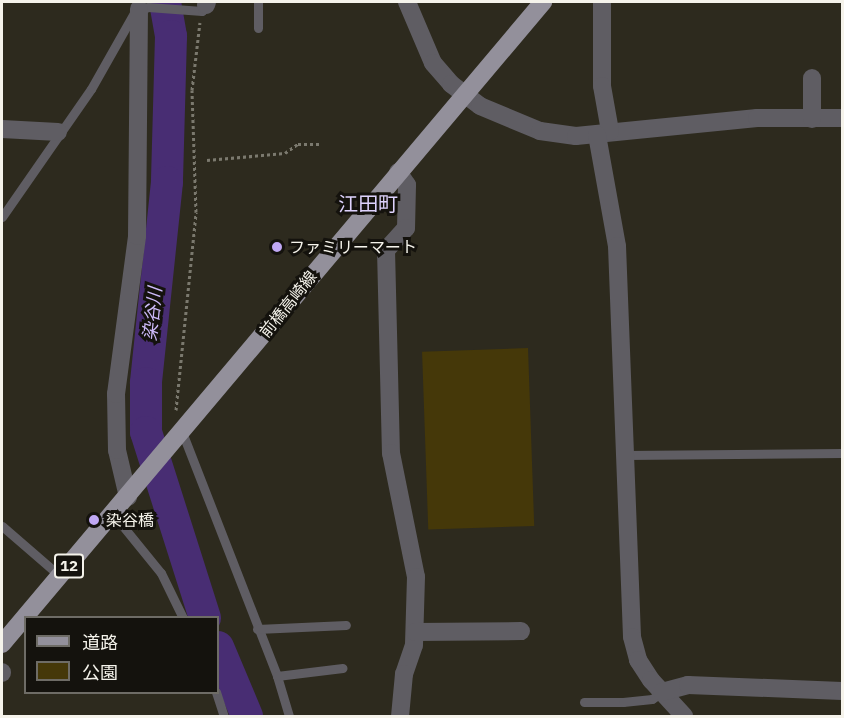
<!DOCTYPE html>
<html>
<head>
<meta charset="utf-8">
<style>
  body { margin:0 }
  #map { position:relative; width:844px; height:718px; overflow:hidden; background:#2d2a1e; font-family:"IBM Plex Sans","Noto Sans JP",sans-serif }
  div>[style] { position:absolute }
  .green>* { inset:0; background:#453809; transform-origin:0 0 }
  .river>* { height:32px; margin:-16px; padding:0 16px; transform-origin:16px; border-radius:16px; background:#482d73 }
  .path>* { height:3px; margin-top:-1.5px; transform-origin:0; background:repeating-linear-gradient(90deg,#7b796e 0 3px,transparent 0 6px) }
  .lane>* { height:9px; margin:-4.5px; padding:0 4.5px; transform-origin:4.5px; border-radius:4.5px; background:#5f5d63 }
  .street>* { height:18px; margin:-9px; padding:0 9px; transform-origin:9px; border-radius:9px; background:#5f5d63 }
  .primary>* { height:18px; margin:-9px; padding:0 9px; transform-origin:9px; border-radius:9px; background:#93909b }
  .dots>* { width:16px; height:16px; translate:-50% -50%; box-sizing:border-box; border:3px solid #14120d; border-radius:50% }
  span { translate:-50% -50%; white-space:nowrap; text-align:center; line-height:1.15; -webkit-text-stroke:6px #14120d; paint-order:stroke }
  .shield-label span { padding:2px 4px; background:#14120d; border:2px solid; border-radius:4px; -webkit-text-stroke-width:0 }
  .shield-label { font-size:15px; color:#f5f3eb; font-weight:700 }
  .poi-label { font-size:16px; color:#f5f3eb }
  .left { translate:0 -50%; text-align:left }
  .street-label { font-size:16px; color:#f5f3eb }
  .water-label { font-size:18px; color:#cdbaf9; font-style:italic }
  .quarter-label { font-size:20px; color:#ded2fd }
  .frame { position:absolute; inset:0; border:3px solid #f5f3eb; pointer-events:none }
  .legend { position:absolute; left:24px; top:616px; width:195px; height:78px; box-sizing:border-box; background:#14120d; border:2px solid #6e6c66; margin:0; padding:8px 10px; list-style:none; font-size:18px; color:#f5f3eb }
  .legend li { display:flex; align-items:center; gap:12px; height:30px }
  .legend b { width:30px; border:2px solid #6e6c66 }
</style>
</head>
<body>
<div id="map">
  <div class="green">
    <div style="left:528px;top:348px;width:178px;height:106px;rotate:88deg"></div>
  </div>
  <div class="river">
    <div style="left:165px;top:2px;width:35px;rotate:80deg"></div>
    <div style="left:171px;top:36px;width:146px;rotate:91.6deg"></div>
    <div style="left:167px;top:182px;width:202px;rotate:96deg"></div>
    <div style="left:146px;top:383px;width:49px;rotate:90deg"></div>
    <div style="left:146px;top:432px;width:195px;rotate:72.4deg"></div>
    <div style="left:218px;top:647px;width:75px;rotate:67.2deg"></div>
  </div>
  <div class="path">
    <div style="left:207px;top:160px;width:78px;rotate:-5.1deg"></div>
    <div style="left:285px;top:153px;width:16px;rotate:-35deg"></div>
    <div style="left:298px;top:144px;width:22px"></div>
    <div style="left:176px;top:410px;width:199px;rotate:-84.2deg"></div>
    <div style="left:196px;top:212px;width:122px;rotate:-91.9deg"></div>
    <div style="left:192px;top:90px;width:68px;rotate:-83.3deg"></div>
  </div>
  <div class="lane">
    <div style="left:258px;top:28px;width:26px;rotate:-90deg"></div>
    <div style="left:2px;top:217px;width:156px;rotate:-55.2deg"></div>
    <div style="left:91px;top:89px;width:87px;rotate:-60.5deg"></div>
    <div style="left:134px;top:13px;width:15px;rotate:-23deg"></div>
    <div style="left:148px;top:7px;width:54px;rotate:4.2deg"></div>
    <div style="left:202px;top:11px;width:7px;rotate:-56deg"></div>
    <div style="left:182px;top:432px;width:262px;rotate:68.7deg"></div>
    <div style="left:277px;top:676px;width:42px;rotate:73.3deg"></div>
    <div style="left:626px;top:455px;width:216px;rotate:-0.5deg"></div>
    <div style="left:113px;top:514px;width:76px;rotate:50.9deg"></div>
    <div style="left:161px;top:573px;width:50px;rotate:63.9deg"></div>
    <div style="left:2px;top:526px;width:77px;rotate:40.8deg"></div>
    <div style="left:257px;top:629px;width:89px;rotate:-2.6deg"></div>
    <div style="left:277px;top:676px;width:66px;rotate:-6.9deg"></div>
    <div style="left:216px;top:692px;width:25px;rotate:72deg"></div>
    <div style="left:584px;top:702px;width:39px"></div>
    <div style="left:623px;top:702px;width:29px;rotate:-6deg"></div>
    <div style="left:652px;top:699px;width:12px;rotate:-35deg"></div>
  </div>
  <div class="street">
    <div style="left:407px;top:2px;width:66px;rotate:66.9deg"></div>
    <div style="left:433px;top:63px;width:28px;rotate:49deg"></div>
    <div style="left:451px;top:84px;width:36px;rotate:37deg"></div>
    <div style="left:480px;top:106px;width:65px;rotate:22.6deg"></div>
    <div style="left:540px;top:131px;width:36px;rotate:8deg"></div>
    <div style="left:576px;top:136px;width:182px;rotate:-5.7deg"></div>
    <div style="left:757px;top:118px;width:85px"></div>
    <div style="left:602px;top:2px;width:84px;rotate:90deg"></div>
    <div style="left:602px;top:86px;width:46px;rotate:79.9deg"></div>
    <div style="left:206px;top:5px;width:3px;rotate:-72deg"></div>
    <div style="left:812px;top:78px;width:41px;rotate:90deg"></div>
    <div style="left:2px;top:129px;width:56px;rotate:3.1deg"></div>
    <div style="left:597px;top:135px;width:113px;rotate:79.8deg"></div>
    <div style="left:617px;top:246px;width:391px;rotate:87.8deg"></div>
    <div style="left:632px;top:637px;width:24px;rotate:75deg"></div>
    <div style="left:638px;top:660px;width:24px;rotate:57deg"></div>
    <div style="left:651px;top:680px;width:49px;rotate:47.5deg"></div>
    <div style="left:398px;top:172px;width:16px;rotate:55deg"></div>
    <div style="left:407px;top:185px;width:43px;rotate:91.3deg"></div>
    <div style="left:406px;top:228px;width:30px;rotate:132deg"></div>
    <div style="left:386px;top:250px;width:203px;rotate:88.6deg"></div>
    <div style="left:391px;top:453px;width:126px;rotate:78.6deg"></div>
    <div style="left:416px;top:577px;width:68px;rotate:91.7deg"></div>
    <div style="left:414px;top:645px;width:31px;rotate:109deg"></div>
    <div style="left:404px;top:674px;width:42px;rotate:95.4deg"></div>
    <div style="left:128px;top:497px;width:48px;rotate:-103.2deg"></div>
    <div style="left:117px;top:450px;width:56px;rotate:-91deg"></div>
    <div style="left:116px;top:394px;width:159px;rotate:-82.4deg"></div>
    <div style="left:137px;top:236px;width:227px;rotate:-89.5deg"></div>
    <div style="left:415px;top:632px;width:106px;rotate:-0.5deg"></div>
    <div style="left:2px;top:673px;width:1px;rotate:-90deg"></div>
    <div style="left:662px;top:692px;width:27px;rotate:-15deg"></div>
    <div style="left:688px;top:685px;width:154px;rotate:2.2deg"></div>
  </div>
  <div class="primary">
    <div style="left:2px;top:644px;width:840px;rotate:-49.88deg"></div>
  </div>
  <div class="dots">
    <div style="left:277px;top:247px;background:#c0a8f4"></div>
    <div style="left:94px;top:520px;background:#c0a8f4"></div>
  </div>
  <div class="shield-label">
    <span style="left:69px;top:566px">12</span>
  </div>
  <div class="poi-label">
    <span class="left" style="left:289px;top:247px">ファミリーマート</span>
    <span class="left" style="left:106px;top:520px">染谷橋</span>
  </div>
  <div class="street-label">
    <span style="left:288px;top:304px;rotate:-51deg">前橋高崎線</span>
  </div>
  <div class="water-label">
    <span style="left:153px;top:314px;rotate:-84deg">染谷川</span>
  </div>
  <div class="quarter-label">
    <span style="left:368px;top:203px">江田町</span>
  </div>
  <div class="frame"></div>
  <ul class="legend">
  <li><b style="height:8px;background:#93909b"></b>道路</li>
  <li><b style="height:16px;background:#453809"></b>公園</li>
  </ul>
</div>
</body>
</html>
